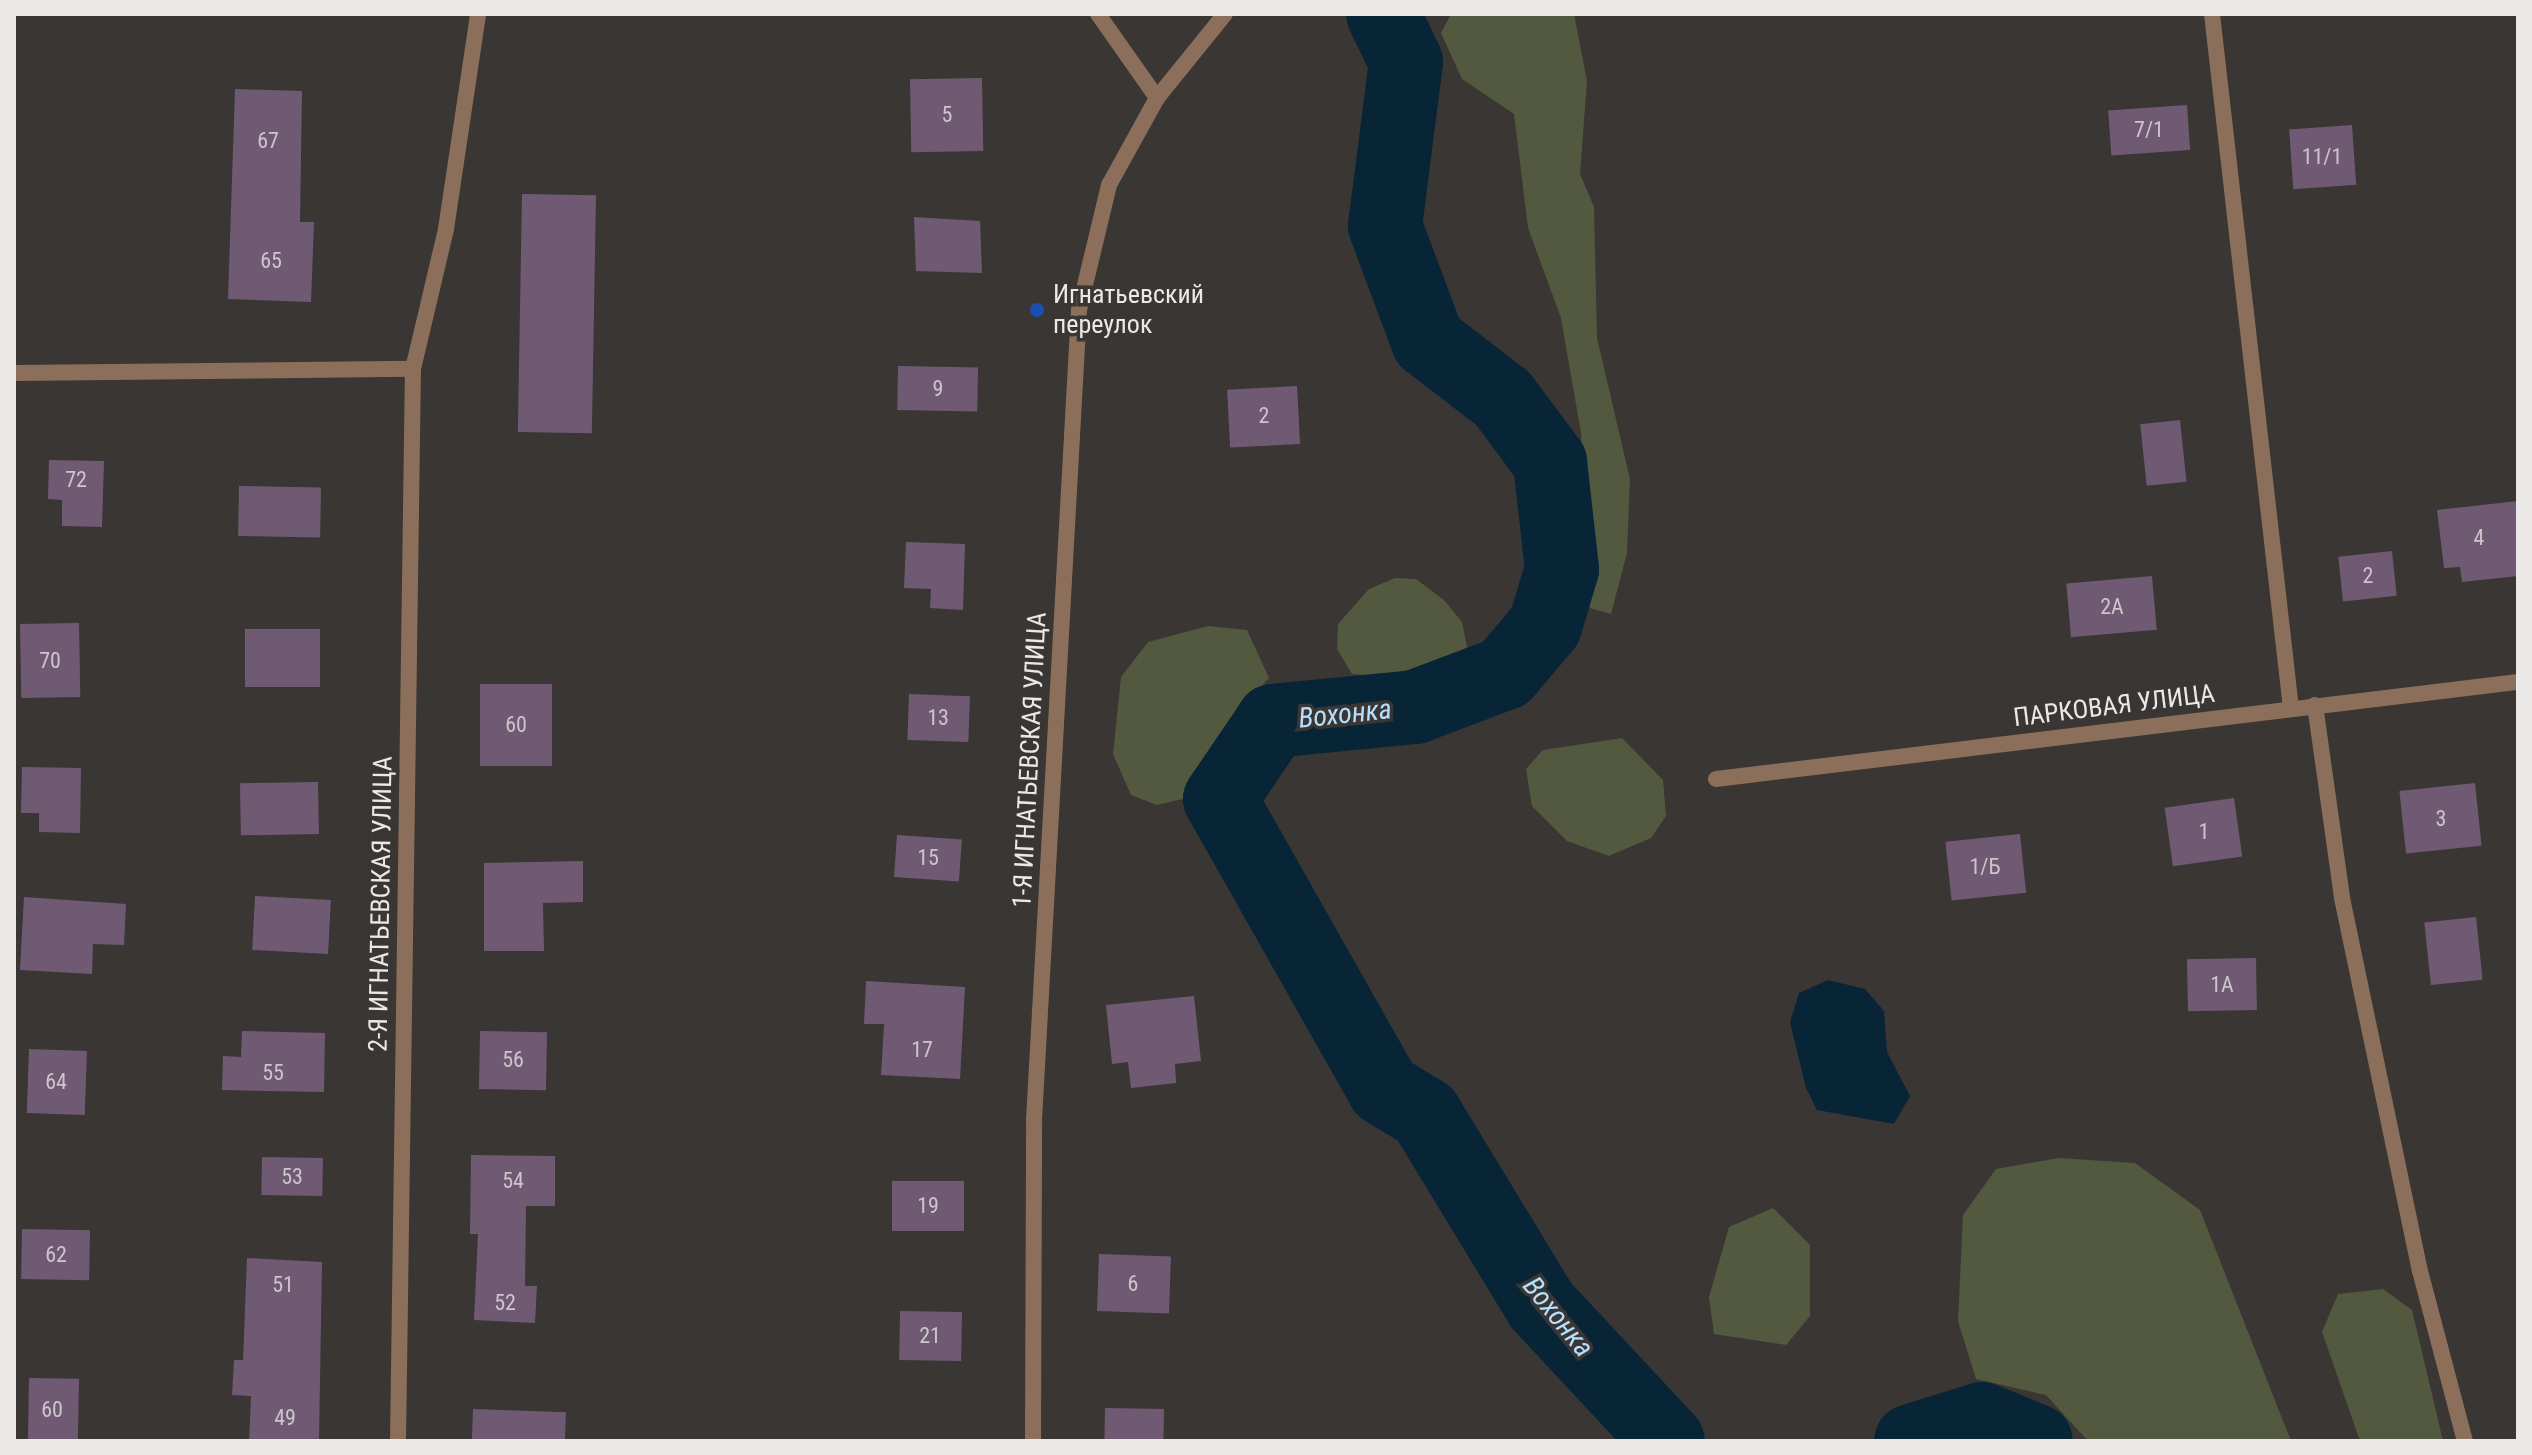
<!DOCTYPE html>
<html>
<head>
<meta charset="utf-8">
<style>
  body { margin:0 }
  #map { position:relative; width:2532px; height:1455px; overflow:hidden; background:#393634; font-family:"Roboto Condensed",sans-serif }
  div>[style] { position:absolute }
  .green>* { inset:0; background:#53593f }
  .water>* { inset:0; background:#072537 }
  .river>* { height:74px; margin:-37px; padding:0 37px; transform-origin:37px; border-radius:37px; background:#072537 }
  .building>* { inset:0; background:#705a73; transform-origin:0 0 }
  .street>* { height:16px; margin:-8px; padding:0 8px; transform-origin:8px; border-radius:8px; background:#8c6f5a }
  .dots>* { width:22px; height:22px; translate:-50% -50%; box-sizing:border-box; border:4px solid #393634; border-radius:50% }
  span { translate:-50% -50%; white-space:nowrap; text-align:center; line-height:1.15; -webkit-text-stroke:7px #393634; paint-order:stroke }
  .number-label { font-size:22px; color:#ccc5cb }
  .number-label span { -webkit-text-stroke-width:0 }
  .poi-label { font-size:26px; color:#ebe9e8 }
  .left { translate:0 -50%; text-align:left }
  .street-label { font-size:26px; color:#ebe9e8 }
  .water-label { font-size:28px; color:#b3e0fe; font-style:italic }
  .frame { position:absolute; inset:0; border:16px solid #ebe9e8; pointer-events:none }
</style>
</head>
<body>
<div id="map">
  <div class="green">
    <div style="clip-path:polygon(1451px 14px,1574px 14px,1587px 81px,1580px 174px,1594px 207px,1597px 338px,1630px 479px,1627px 553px,1611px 614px,1590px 608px,1581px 433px,1561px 318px,1528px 228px,1514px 114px,1462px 79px,1441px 33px)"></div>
    <div style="clip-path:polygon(1395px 578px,1416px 579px,1444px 600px,1462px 622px,1467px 647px,1439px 664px,1391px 677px,1352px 674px,1337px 649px,1338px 624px,1369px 589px)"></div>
    <div style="clip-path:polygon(1208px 626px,1247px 630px,1269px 678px,1239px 711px,1204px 776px,1183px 799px,1157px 805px,1131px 795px,1113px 754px,1121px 677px,1148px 642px)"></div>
    <div style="clip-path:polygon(1622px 738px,1663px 780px,1666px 816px,1651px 838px,1609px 856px,1567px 841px,1532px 806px,1526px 769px,1543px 750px)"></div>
    <div style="clip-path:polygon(2059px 1158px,2135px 1163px,2200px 1210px,2291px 1441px,2088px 1441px,2046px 1395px,1976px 1379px,1958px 1321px,1963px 1215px,1996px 1169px)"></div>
    <div style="clip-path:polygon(1773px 1208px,1810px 1245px,1810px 1316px,1786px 1345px,1714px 1334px,1709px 1297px,1729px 1227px)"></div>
    <div style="clip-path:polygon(2383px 1289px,2412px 1310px,2443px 1441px,2360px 1441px,2322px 1332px,2338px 1294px)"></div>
  </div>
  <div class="water">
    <div style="clip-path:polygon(1828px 980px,1865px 989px,1884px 1011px,1887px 1052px,1910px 1096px,1894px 1124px,1817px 1110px,1806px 1088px,1790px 1022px,1799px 993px)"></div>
  </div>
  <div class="river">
    <div style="left:1383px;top:14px;width:53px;rotate:64.4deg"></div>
    <div style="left:1406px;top:62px;width:165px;rotate:97.3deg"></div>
    <div style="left:1385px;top:226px;width:123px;rotate:69.5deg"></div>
    <div style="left:1428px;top:341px;width:95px;rotate:37.7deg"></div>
    <div style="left:1503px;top:399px;width:79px;rotate:53.3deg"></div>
    <div style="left:1550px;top:462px;width:108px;rotate:83.6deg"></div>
    <div style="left:1562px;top:569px;width:59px;rotate:106.6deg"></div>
    <div style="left:1545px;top:626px;width:62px;rotate:130.4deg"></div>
    <div style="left:1505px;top:673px;width:96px;rotate:159.3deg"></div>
    <div style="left:1415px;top:707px;width:143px;rotate:174.4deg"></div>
    <div style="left:1273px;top:721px;width:94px;rotate:124.2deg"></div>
    <div style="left:1220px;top:799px;width:333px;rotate:60.5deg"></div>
    <div style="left:1384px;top:1089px;width:48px;rotate:31.4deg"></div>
    <div style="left:1425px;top:1114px;width:223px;rotate:58.7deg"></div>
    <div style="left:1541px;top:1305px;width:186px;rotate:47deg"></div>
    <div style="left:1911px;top:1441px;width:74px;rotate:-17.2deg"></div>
    <div style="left:1982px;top:1419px;width:58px;rotate:22.2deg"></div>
  </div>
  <div class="building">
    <div style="left:982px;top:78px;width:73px;height:72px;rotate:89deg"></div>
    <div style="clip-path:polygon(235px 89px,302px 91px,300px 222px,314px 222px,311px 302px,228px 299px)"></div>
    <div style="left:2187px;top:105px;width:45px;height:79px;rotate:86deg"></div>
    <div style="left:2352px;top:125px;width:60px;height:63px;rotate:86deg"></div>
    <div style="left:522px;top:194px;width:74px;height:238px;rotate:1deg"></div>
    <div style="clip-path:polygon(914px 217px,980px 221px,982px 273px,916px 271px)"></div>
    <div style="left:898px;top:366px;width:80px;height:44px;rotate:1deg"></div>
    <div style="left:1297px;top:386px;width:58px;height:70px;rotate:87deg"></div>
    <div style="left:2180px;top:420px;width:62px;height:40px;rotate:84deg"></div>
    <div style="clip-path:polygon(49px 460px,104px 461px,102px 527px,62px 526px,62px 500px,48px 499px)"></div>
    <div style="left:239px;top:486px;width:82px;height:50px;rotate:1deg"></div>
    <div style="clip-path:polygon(2518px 501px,2518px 576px,2462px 582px,2460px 567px,2444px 568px,2437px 510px)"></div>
    <div style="clip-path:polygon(906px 542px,965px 544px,963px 610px,930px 608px,931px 589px,904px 588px)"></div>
    <div style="left:2392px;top:551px;width:45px;height:54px;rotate:84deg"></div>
    <div style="left:2152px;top:576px;width:54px;height:86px;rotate:85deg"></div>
    <div style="left:79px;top:623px;width:74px;height:59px;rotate:89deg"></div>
    <div style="left:245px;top:629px;width:75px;height:58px"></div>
    <div style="left:480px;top:684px;width:72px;height:82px"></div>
    <div style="left:909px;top:694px;width:61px;height:46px;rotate:2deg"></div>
    <div style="clip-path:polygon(22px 767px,81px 768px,80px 833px,39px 832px,39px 813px,21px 813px)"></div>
    <div style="left:318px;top:782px;width:52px;height:78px;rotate:89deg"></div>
    <div style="left:2475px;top:783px;width:63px;height:76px;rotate:84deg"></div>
    <div style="left:2234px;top:798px;width:59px;height:70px;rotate:82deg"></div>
    <div style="left:2020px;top:834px;width:59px;height:75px;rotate:84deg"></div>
    <div style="left:897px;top:835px;width:65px;height:42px;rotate:4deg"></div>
    <div style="clip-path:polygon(583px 861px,583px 902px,543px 903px,544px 951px,484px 951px,484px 863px)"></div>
    <div style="left:255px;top:896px;width:76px;height:54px;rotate:3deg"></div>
    <div style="clip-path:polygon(24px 897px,126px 904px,124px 945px,93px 944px,92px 974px,20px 970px)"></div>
    <div style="left:2476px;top:917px;width:63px;height:52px;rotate:84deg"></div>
    <div style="left:2256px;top:958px;width:52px;height:69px;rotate:89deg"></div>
    <div style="clip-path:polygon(866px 981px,965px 987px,960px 1079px,881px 1075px,884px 1024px,864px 1024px)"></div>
    <div style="clip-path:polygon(1194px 996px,1201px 1061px,1175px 1064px,1176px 1083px,1131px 1088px,1128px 1062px,1112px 1064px,1106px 1005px)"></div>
    <div style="clip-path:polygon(242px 1031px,325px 1033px,324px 1092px,222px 1090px,223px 1056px,241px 1057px)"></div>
    <div style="left:480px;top:1031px;width:67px;height:58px;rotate:1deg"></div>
    <div style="left:29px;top:1049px;width:58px;height:64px;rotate:2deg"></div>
    <div style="clip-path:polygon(471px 1155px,555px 1156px,555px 1206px,526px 1206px,525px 1286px,537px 1286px,535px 1323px,474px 1320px,478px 1234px,470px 1234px)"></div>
    <div style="left:262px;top:1157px;width:61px;height:38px;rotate:1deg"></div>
    <div style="left:892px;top:1181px;width:72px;height:50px"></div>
    <div style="left:22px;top:1229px;width:68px;height:50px;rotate:1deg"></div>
    <div style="left:1099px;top:1254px;width:72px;height:57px;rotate:2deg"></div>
    <div style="clip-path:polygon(247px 1258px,322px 1262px,319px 1441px,249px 1441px,251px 1396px,232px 1395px,234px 1360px,243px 1360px)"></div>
    <div style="left:900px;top:1311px;width:62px;height:49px;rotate:1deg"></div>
    <div style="left:29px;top:1378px;width:50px;height:63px;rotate:1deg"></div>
    <div style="left:1105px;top:1408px;width:59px;height:33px;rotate:1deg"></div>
    <div style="left:473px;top:1409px;width:93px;height:32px;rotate:2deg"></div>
  </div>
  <div class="street">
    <div style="left:1098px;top:14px;width:103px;rotate:54.9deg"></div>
    <div style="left:2212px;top:14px;width:698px;rotate:83.51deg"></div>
    <div style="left:14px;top:373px;width:399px;rotate:-0.6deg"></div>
    <div style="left:2315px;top:705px;width:195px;rotate:82deg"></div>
    <div style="left:2342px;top:898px;width:381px;rotate:78.2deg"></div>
    <div style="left:2420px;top:1271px;width:176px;rotate:75.2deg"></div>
    <div style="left:1716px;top:779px;width:808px;rotate:-6.9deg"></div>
    <div style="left:398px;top:1441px;width:1072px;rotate:-89.2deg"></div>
    <div style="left:413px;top:369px;width:144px;rotate:-76.7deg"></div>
    <div style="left:446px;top:229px;width:217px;rotate:-81.5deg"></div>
    <div style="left:1033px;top:1441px;width:321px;rotate:-89.8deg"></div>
    <div style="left:1034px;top:1120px;width:811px;rotate:-86.82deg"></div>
    <div style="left:1079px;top:310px;width:129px;rotate:-76.5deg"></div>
    <div style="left:1109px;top:185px;width:99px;rotate:-61.1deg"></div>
    <div style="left:1157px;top:98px;width:108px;rotate:-51deg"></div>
  </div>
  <div class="dots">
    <div style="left:1037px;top:310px;background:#1a4fb4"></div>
  </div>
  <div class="number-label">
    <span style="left:947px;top:115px">5</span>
    <span style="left:2149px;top:130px">7/1</span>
    <span style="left:268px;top:141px">67</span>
    <span style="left:2322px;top:157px">11/1</span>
    <span style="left:271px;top:261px">65</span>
    <span style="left:938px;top:389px">9</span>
    <span style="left:1264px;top:416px">2</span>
    <span style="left:76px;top:480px">72</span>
    <span style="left:2479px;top:538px">4</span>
    <span style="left:2368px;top:576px">2</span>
    <span style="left:2112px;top:607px">2А</span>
    <span style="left:50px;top:661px">70</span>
    <span style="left:938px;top:718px">13</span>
    <span style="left:516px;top:725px">60</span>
    <span style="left:2441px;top:819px">3</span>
    <span style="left:2204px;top:832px">1</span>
    <span style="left:928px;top:858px">15</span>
    <span style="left:1985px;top:867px">1/Б</span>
    <span style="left:2222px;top:985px">1А</span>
    <span style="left:922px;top:1050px">17</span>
    <span style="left:513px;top:1060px">56</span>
    <span style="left:273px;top:1073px">55</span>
    <span style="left:56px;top:1082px">64</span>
    <span style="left:292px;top:1177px">53</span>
    <span style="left:513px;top:1181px">54</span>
    <span style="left:928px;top:1206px">19</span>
    <span style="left:56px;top:1255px">62</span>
    <span style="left:1133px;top:1284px">6</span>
    <span style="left:283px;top:1285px">51</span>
    <span style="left:505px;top:1303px">52</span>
    <span style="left:930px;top:1336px">21</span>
    <span style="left:52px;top:1410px">60</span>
    <span style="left:285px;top:1418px">49</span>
  </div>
  <div class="poi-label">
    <span class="left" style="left:1053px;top:310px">Игнатьевский<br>переулок</span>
  </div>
  <div class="street-label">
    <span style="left:2114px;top:706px;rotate:-7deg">ПАРКОВАЯ УЛИЦА</span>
    <span style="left:1030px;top:760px;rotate:-87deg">1-Я ИГНАТЬЕВСКАЯ УЛИЦА</span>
    <span style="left:381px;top:904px;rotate:-89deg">2-Я ИГНАТЬЕВСКАЯ УЛИЦА</span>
  </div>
  <div class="water-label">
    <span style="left:1345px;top:714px;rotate:-6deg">Вохонка</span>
    <span style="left:1558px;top:1317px;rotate:51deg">Вохонка</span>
  </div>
  <div class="frame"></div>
</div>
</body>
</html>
